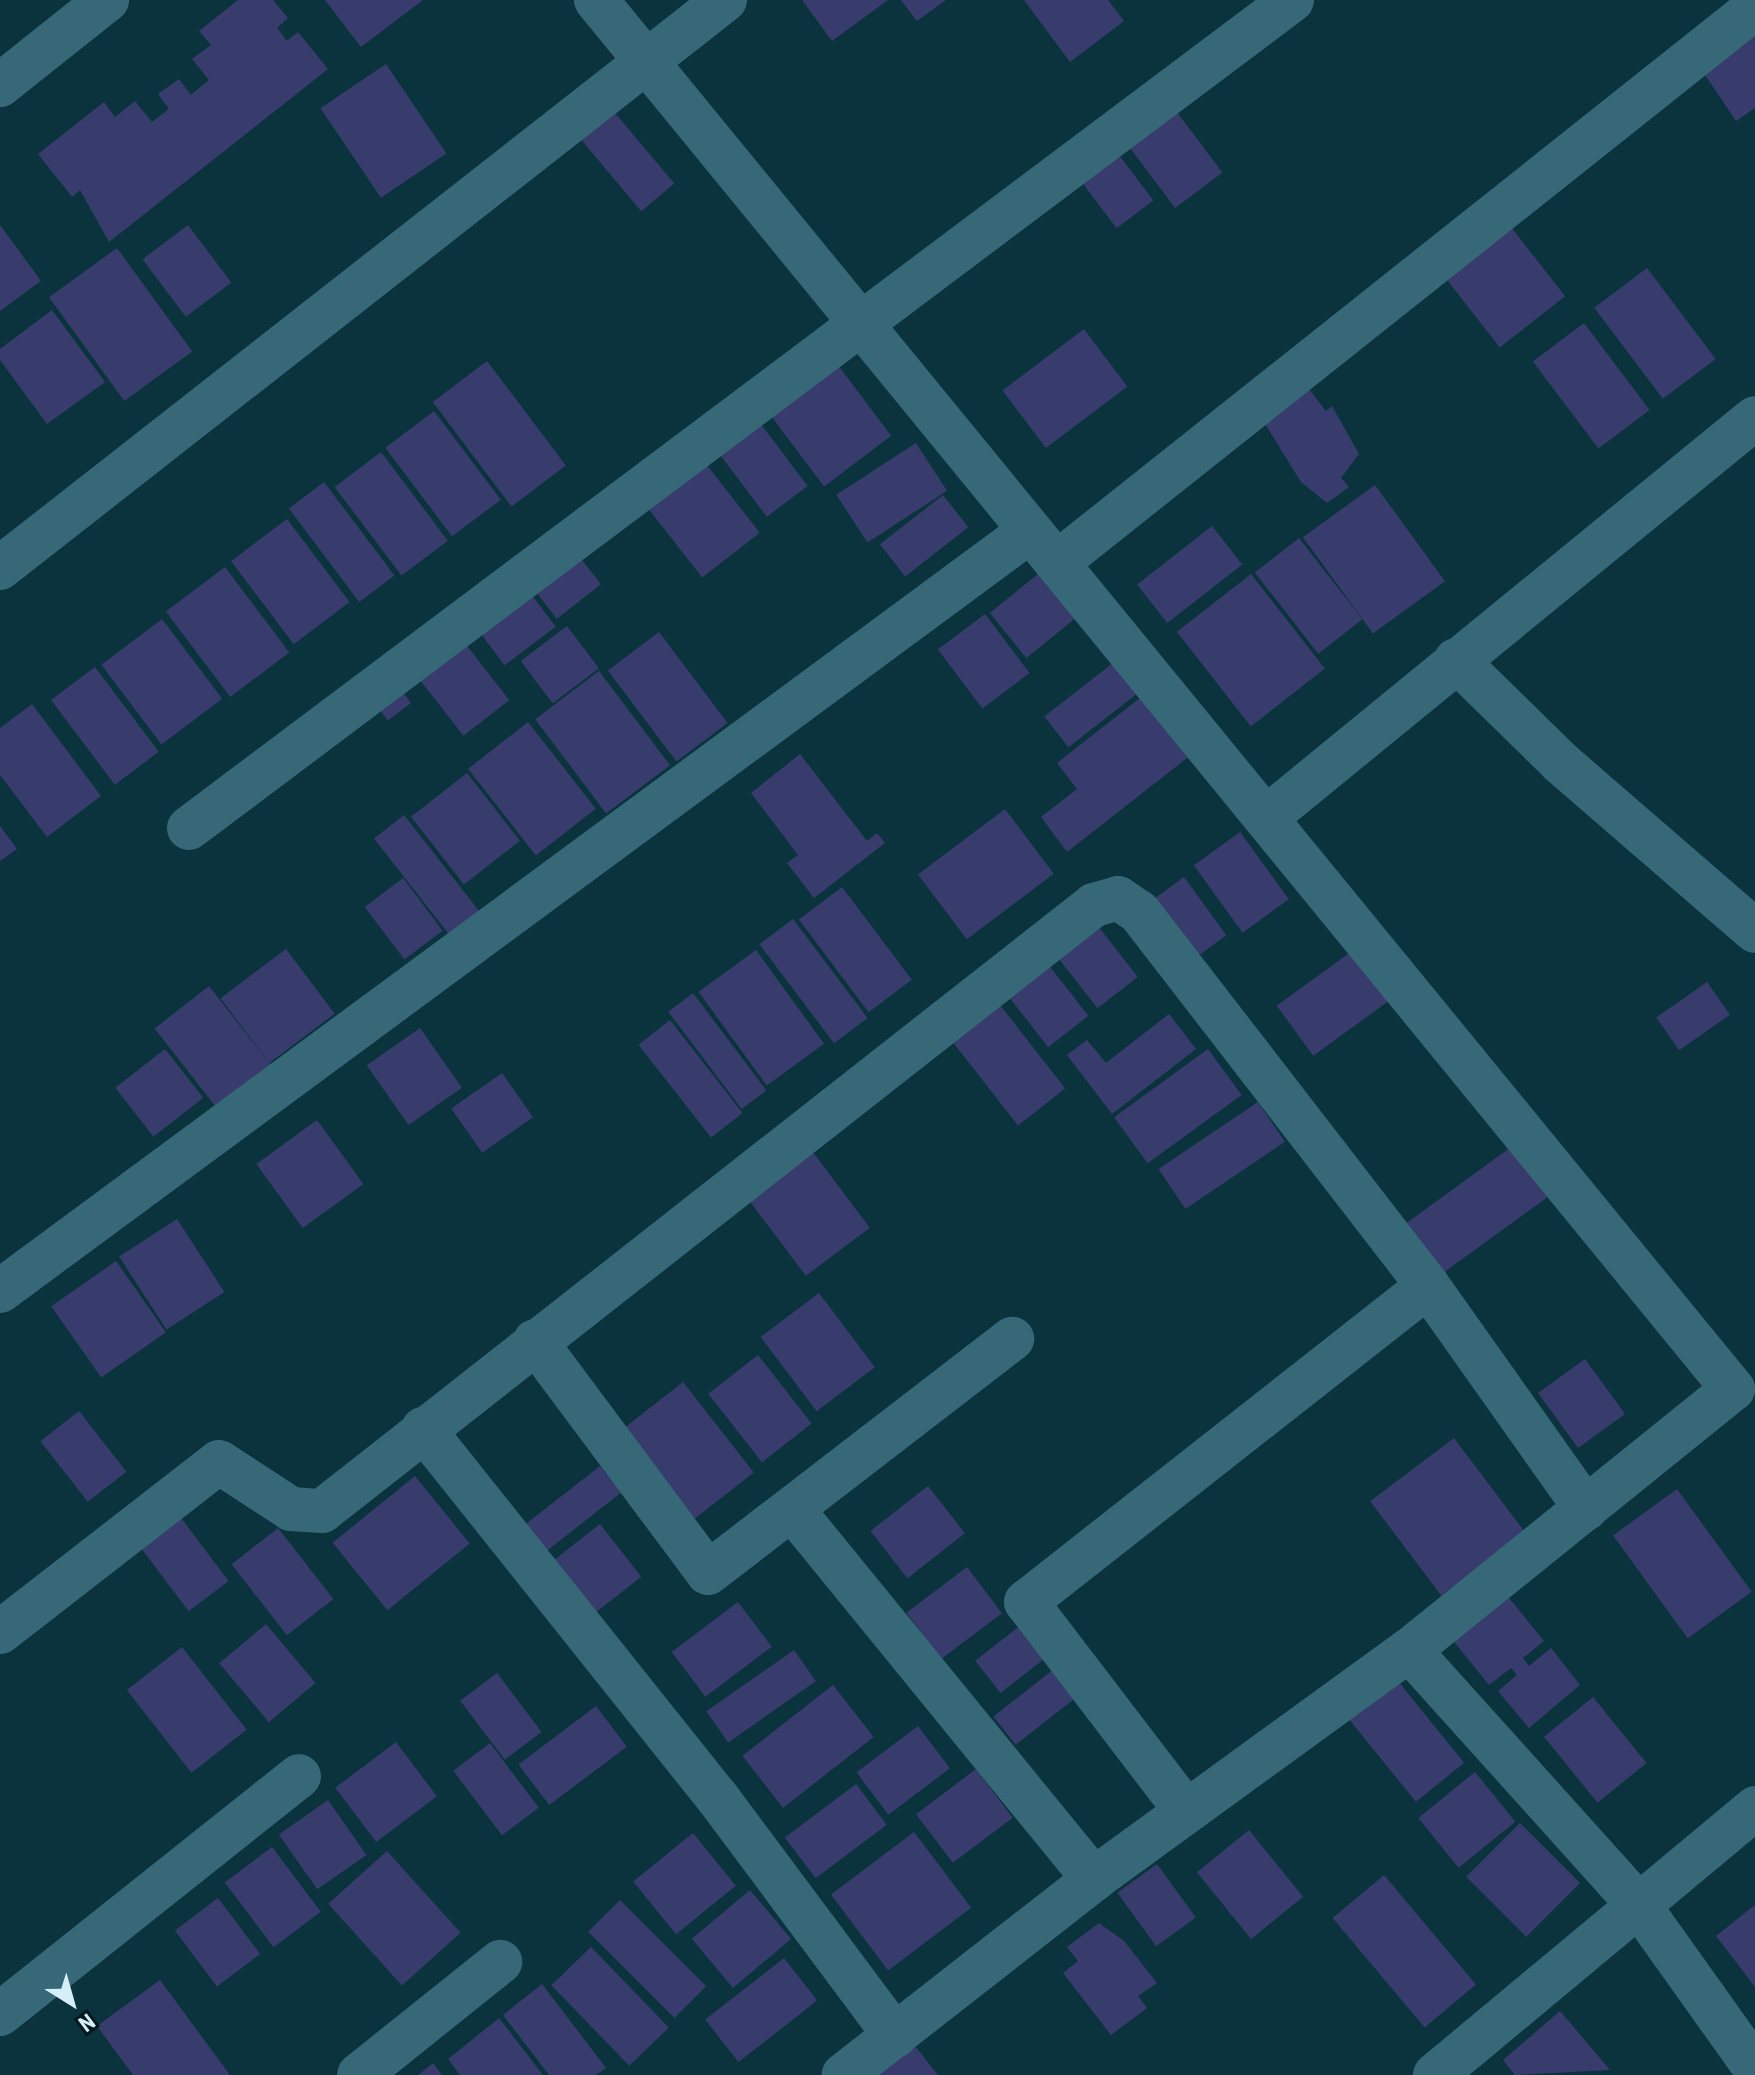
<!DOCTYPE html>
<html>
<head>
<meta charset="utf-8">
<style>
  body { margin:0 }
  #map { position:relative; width:1755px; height:2075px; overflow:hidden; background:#0b333d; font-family:"Roboto Condensed",sans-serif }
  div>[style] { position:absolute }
  .building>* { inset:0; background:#383c6c; transform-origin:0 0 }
  .minor>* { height:44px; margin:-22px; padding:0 22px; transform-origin:22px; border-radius:22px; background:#366877 }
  span { translate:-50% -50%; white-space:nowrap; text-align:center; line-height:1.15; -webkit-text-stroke:6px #04191f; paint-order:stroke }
  .north { position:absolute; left:32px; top:1963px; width:80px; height:80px; -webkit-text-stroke:6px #04191f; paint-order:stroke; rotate:143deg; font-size:22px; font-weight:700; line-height:32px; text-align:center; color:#d5eef7 }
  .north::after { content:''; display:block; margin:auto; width:28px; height:36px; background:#d5eef7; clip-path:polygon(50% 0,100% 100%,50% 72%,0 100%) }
</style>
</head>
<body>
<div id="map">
  <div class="building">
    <div style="clip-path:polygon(238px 0,273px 0,288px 18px,277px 28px,287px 41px,298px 32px,328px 69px,109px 242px,80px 190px,72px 197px,38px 154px,104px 102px,115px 117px,135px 101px,152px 122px,169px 109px,158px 94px,179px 79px,191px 95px,209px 80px,192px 59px,211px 45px,199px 31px)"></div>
    <div style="clip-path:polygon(325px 0,423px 0,361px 47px)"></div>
    <div style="clip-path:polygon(802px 0,888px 0,832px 41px)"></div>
    <div style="clip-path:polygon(901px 0,946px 0,917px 21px)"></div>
    <div style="clip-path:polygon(1024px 0,1108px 0,1124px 21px,1070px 62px)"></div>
    <div style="clip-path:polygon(1755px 32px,1755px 108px,1736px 121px,1701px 69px)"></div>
    <div style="left:386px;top:64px;width:108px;height:79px;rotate:56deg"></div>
    <div style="left:1167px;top:99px;width:92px;height:59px;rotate:53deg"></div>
    <div style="left:610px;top:107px;width:100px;height:43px;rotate:50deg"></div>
    <div style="left:1110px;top:143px;width:72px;height:46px;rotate:53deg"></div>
    <div style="clip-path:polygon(0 225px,41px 281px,0 311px)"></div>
    <div style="left:188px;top:225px;width:72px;height:57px;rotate:53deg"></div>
    <div style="left:1511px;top:227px;width:88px;height:83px;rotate:52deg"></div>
    <div style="left:117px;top:248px;width:128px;height:84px;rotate:54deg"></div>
    <div style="left:1647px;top:268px;width:114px;height:66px;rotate:53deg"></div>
    <div style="clip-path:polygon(52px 310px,105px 382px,47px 424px,0 360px,0 349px)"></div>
    <div style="left:1584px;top:323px;width:109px;height:64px;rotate:53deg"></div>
    <div style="left:1084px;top:329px;width:72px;height:102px;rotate:53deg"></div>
    <div style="left:831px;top:356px;width:100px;height:84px;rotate:53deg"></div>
    <div style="left:487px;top:361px;width:131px;height:68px;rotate:53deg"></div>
    <div style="clip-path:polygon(1309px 389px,1326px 411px,1332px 406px,1359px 454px,1341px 478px,1349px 487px,1327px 503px,1301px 482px,1265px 424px)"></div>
    <div style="left:434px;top:411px;width:111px;height:61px;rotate:53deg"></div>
    <div style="left:754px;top:415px;width:89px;height:51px;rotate:53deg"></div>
    <div style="left:916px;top:443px;width:57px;height:95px;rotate:57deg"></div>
    <div style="left:692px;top:446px;width:110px;height:73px;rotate:52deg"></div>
    <div style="left:381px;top:452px;width:111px;height:58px;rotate:53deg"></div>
    <div style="left:324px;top:482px;width:117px;height:44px;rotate:53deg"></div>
    <div style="left:1375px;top:485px;width:119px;height:89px;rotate:54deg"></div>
    <div style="left:943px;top:495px;width:41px;height:80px;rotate:52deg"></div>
    <div style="left:287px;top:519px;width:104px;height:70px;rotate:53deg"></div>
    <div style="left:1212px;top:526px;width:49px;height:95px;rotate:52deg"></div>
    <div style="left:564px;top:537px;width:60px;height:56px;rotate:52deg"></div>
    <div style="left:1299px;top:538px;width:103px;height:56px;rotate:52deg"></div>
    <div style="left:225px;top:567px;width:107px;height:74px;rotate:53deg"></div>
    <div style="left:1038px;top:574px;width:58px;height:62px;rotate:51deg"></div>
    <div style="left:1251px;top:574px;width:120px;height:94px;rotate:52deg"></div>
    <div style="left:519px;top:578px;width:61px;height:64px;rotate:53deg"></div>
    <div style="left:985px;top:614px;width:74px;height:59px;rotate:53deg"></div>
    <div style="left:162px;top:619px;width:100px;height:76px;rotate:53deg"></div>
    <div style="left:567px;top:626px;width:53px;height:58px;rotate:53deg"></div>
    <div style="left:659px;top:632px;width:114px;height:64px;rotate:53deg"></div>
    <div style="left:460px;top:637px;width:80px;height:58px;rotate:52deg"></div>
    <div style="left:1113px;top:663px;width:39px;height:87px;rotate:52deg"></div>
    <div style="left:95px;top:667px;width:106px;height:55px;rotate:53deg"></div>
    <div style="left:384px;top:667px;width:45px;height:29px;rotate:53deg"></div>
    <div style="left:599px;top:671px;width:118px;height:80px;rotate:53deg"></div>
    <div style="clip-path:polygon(1145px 694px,1191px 755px,1067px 852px,1041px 817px,1077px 789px,1057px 763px)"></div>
    <div style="clip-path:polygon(32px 704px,101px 796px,47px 837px,0 775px,0 728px)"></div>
    <div style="left:528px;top:722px;width:110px;height:76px;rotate:52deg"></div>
    <div style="clip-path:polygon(800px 754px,867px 841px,877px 833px,885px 843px,814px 898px,787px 863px,798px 855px,751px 793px)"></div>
    <div style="left:467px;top:773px;width:86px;height:71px;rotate:52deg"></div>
    <div style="left:1005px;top:809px;width:81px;height:109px;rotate:53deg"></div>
    <div style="left:404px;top:815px;width:126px;height:38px;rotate:52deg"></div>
    <div style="clip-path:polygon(0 826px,17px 849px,0 861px)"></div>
    <div style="left:1240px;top:832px;width:83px;height:57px;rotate:54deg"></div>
    <div style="left:1184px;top:877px;width:72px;height:47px;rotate:54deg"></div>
    <div style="left:403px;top:878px;width:66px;height:48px;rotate:53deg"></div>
    <div style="left:842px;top:887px;width:116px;height:54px;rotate:53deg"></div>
    <div style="left:793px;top:919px;width:124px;height:42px;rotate:53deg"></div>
    <div style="left:1094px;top:921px;width:71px;height:51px;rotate:52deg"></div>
    <div style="left:286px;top:949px;width:81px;height:82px;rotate:53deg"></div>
    <div style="left:756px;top:950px;width:116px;height:71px;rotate:54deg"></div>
    <div style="left:1352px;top:951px;width:62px;height:93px;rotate:54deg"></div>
    <div style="left:1044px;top:959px;width:72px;height:51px;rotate:52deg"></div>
    <div style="left:1707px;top:982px;width:40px;height:62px;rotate:55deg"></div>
    <div style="left:209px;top:986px;width:100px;height:69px;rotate:52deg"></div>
    <div style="left:693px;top:993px;width:122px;height:31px;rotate:53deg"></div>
    <div style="left:1000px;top:1005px;width:106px;height:60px;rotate:52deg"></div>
    <div style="clip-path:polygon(1169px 1014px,1196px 1049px,1112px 1114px,1067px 1055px,1087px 1040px,1106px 1063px)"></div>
    <div style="left:670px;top:1020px;width:118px;height:40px;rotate:52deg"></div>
    <div style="left:420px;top:1028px;width:73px;height:65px;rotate:55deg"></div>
    <div style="left:165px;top:1049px;width:62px;height:63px;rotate:52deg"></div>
    <div style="left:1208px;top:1049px;width:57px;height:116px;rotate:54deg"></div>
    <div style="left:502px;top:1073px;width:54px;height:62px;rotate:55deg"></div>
    <div style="left:1258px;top:1102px;width:48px;height:120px;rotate:56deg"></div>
    <div style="left:317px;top:1120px;width:79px;height:75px;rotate:54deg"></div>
    <div style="left:806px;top:1143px;width:106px;height:80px;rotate:53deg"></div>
    <div style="left:1511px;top:1147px;width:62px;height:130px;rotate:54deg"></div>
    <div style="left:177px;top:1219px;width:87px;height:69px;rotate:57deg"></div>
    <div style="left:116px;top:1261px;width:87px;height:79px;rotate:55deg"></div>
    <div style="left:819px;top:1293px;width:93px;height:73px;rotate:53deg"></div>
    <div style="left:758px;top:1355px;width:87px;height:63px;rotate:52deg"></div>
    <div style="left:1585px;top:1359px;width:68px;height:58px;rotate:54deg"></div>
    <div style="left:683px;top:1382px;width:115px;height:82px;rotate:52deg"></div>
    <div style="left:79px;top:1411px;width:77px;height:49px;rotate:52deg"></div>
    <div style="left:1454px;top:1438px;width:118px;height:105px;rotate:53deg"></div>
    <div style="left:600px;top:1466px;width:34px;height:105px;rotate:52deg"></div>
    <div style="left:415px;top:1476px;width:87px;height:106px;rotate:51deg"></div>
    <div style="left:928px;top:1486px;width:60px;height:73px;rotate:52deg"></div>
    <div style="left:1677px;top:1489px;width:127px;height:79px;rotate:54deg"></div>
    <div style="left:175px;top:1510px;width:89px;height:50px;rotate:53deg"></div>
    <div style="left:600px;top:1524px;width:67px;height:64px;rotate:52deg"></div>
    <div style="left:278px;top:1528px;width:90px;height:59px;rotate:52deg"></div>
    <div style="left:967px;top:1567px;width:58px;height:76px;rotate:53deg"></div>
    <div style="clip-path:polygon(1505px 1593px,1544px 1641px,1523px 1658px,1529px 1666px,1551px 1648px,1580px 1685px,1529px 1728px,1498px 1691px,1517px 1675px,1511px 1668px,1489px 1685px,1451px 1638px)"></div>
    <div style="left:738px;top:1602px;width:56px;height:83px;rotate:53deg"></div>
    <div style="left:266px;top:1624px;width:77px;height:61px;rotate:50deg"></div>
    <div style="left:1021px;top:1625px;width:41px;height:58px;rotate:52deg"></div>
    <div style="left:182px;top:1647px;width:105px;height:70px;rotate:52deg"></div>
    <div style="left:794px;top:1650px;width:38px;height:107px;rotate:55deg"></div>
    <div style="left:1058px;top:1666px;width:36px;height:82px;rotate:52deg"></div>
    <div style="left:497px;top:1673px;width:74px;height:46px;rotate:53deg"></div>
    <div style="left:1393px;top:1675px;width:113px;height:62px;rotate:51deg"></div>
    <div style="left:833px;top:1685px;width:66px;height:115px;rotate:52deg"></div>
    <div style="left:1593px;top:1697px;width:85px;height:63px;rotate:51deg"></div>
    <div style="left:596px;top:1706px;width:51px;height:97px;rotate:53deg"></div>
    <div style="left:918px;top:1726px;width:53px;height:77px;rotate:53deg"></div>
    <div style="left:396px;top:1742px;width:68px;height:76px;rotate:53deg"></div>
    <div style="left:490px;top:1743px;width:81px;height:46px;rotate:53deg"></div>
    <div style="left:976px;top:1769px;width:61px;height:75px;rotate:53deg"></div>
    <div style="left:1475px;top:1772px;width:64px;height:73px;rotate:51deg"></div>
    <div style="left:856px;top:1784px;width:51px;height:89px;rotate:53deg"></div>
    <div style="left:328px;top:1800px;width:67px;height:60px;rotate:55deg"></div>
    <div style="left:1520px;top:1823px;width:85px;height:76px;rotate:45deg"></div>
    <div style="left:1249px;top:1830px;width:86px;height:67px;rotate:51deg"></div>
    <div style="left:914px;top:1832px;width:95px;height:104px;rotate:53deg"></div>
    <div style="left:693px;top:1833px;width:68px;height:77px;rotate:51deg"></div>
    <div style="left:272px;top:1847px;width:81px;height:59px;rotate:53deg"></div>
    <div style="left:387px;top:1851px;width:110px;height:79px;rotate:48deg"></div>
    <div style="left:1157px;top:1864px;width:66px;height:49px;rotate:54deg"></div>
    <div style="left:1384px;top:1875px;width:143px;height:67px;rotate:50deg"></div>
    <div style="left:750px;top:1890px;width:64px;height:76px;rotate:50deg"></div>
    <div style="left:218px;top:1898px;width:70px;height:54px;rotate:53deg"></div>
    <div style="left:620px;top:1900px;width:122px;height:45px;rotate:45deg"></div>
    <div style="clip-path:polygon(1755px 1905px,1755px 1987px,1716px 1936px)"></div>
    <div style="clip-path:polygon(1099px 1923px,1124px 1941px,1157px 1983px,1138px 1996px,1147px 2008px,1111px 2035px,1063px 1973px,1078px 1961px,1067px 1947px)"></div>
    <div style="left:591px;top:1947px;width:112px;height:55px;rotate:46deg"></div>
    <div style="left:784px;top:1958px;width:54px;height:100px;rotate:52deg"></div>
    <div style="clip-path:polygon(160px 1980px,230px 2075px,133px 2075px,97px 2026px)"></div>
    <div style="clip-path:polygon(542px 1984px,606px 2068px,596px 2075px,549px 2075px,503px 2015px)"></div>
    <div style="clip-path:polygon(1560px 2011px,1610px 2070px,1515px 2075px,1503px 2060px)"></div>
    <div style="clip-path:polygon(499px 2018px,543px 2075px,460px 2075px,448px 2059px)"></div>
    <div style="clip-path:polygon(911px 2041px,938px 2075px,867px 2075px)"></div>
    <div style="clip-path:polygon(433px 2063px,442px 2075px,418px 2075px)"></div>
  </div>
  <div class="minor">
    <div style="left:596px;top:0;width:1795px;rotate:50.7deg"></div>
    <div style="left:1733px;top:1389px;width:416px;rotate:141.1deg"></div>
    <div style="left:1409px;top:1650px;width:374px;rotate:144deg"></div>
    <div style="left:1106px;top:1870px;width:333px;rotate:142deg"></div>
    <div style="left:0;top:85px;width:137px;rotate:-38.5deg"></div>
    <div style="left:1058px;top:562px;width:890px;rotate:-38.48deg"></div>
    <div style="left:0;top:568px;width:921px;rotate:-38.08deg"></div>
    <div style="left:1456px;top:660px;width:146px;rotate:44.4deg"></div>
    <div style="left:1560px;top:762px;width:258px;rotate:40.9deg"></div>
    <div style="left:1267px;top:817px;width:630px;rotate:-39.27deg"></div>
    <div style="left:189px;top:828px;width:1379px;rotate:-36.89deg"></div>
    <div style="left:0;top:1291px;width:1280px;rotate:-36.42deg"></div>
    <div style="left:535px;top:1341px;width:289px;rotate:53.3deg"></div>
    <div style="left:708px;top:1573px;width:384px;rotate:-37.6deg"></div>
    <div style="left:423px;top:1429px;width:471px;rotate:51.4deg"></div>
    <div style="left:717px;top:1797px;width:298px;rotate:53.3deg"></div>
    <div style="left:792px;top:1509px;width:478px;rotate:50.8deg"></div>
    <div style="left:0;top:1632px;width:277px;rotate:-37.8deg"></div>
    <div style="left:219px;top:1462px;width:86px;rotate:33.1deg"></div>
    <div style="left:291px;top:1509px;width:31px;rotate:4deg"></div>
    <div style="left:322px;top:1511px;width:981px;rotate:-38.13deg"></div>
    <div style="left:1094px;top:905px;width:25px;rotate:-16deg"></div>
    <div style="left:1118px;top:898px;width:25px;rotate:34deg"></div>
    <div style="left:1139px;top:912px;width:473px;rotate:52.3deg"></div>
    <div style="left:1428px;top:1286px;width:273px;rotate:54.7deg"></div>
    <div style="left:1409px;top:1650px;width:342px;rotate:48deg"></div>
    <div style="left:1638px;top:1904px;width:201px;rotate:54.5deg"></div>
    <div style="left:1186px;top:1811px;width:263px;rotate:-127.4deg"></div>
    <div style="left:1026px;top:1602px;width:511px;rotate:-38.17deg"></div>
    <div style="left:0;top:2014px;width:382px;rotate:-38.5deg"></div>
    <div style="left:359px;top:2075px;width:181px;rotate:-38.7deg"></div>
    <div style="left:1435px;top:2075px;width:417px;rotate:-39.8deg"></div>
  </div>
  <div class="north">N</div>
</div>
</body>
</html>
